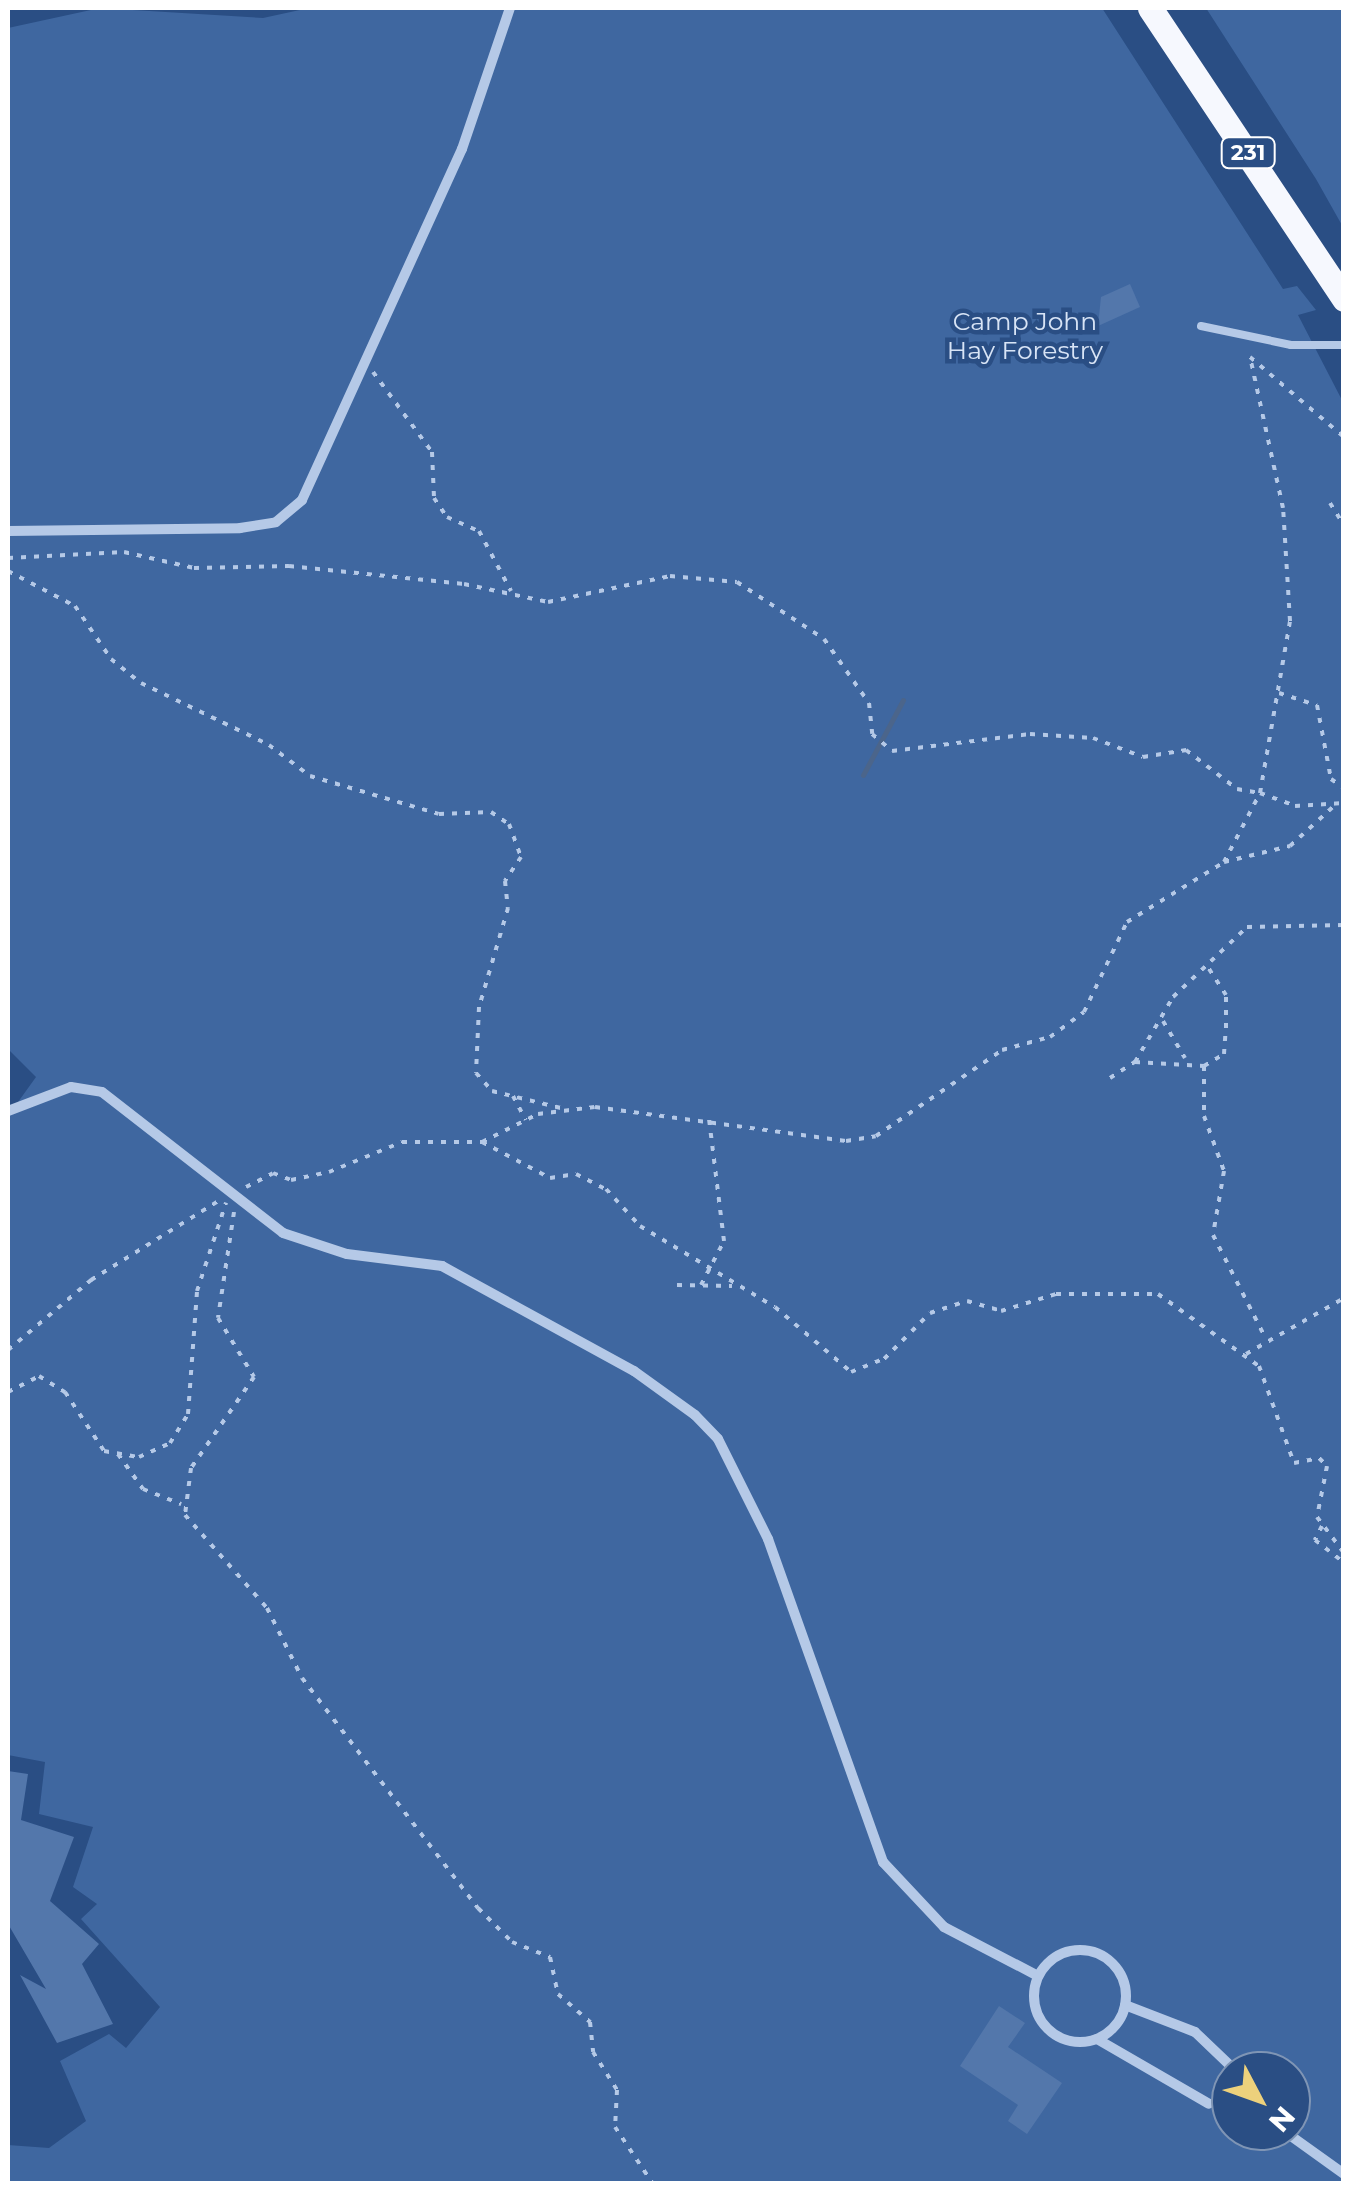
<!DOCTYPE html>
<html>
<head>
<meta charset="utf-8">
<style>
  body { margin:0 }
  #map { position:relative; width:1351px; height:2191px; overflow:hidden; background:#2a4e84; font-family:Montserrat,sans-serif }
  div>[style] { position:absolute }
  .green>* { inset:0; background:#3f67a0 }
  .stream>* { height:5px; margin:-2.5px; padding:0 2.5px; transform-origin:2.5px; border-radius:2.5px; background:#4b658b }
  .building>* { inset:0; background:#5377ab }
  .path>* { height:4px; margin-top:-2px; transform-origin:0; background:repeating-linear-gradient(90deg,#b5c9e7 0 5px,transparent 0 13px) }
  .lane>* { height:8px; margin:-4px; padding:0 4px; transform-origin:4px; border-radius:4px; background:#b5c9e7 }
  .street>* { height:10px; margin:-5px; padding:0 5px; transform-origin:5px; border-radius:5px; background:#b5c9e7 }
  .street>.ring { margin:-5px; padding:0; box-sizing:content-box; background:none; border:10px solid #b5c9e7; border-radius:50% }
  .primary>* { height:25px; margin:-12.5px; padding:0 12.5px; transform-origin:12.5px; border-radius:12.5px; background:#f6f8fe }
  span { translate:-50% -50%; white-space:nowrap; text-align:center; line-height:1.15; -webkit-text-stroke:9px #2a4e84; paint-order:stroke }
  .shield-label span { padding:2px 8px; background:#2a4e84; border:2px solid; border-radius:8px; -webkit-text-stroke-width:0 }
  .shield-label { font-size:22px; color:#fff; font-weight:700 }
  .park-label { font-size:25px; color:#d8e4f6 }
  .frame { position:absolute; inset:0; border:10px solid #fff; pointer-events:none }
  .north { position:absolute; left:1211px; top:2051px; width:100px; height:100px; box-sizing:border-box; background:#2a4e84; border:2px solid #7f95b5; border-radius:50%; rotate:131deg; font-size:28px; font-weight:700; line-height:40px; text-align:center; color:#fff }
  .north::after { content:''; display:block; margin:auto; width:35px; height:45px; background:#edd17c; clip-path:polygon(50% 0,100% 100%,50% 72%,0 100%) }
</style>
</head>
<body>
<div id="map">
  <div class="green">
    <div style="clip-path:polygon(evenodd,100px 8px,263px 18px,309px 8px,1102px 8px,1283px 289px,1297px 286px,1316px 310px,1298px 315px,1344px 404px,1343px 2183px,8px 2183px,8px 2145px,49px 2148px,86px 2121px,60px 2061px,109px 2034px,126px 2048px,160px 2007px,81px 1919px,97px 1904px,73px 1887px,93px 1827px,39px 1814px,45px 1762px,8px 1755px,8px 1116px,36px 1077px,8px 1049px,8px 28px,100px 8px,1231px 2071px,1291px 2071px,1291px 2131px,1231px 2131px,1231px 2071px)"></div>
    <div style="clip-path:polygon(1206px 8px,1343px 8px,1343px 227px,1316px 179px)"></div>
  </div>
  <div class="stream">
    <div style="left:863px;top:775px;width:85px;rotate:-61.9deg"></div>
  </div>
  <div class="building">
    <div style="clip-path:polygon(1130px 284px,1140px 307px,1098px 326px,1101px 297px)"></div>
    <div style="clip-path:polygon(8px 1771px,28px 1774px,21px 1820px,74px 1837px,50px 1901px,99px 1944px,82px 1964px,113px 2024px,57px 2043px,20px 1975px,46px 1989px,8px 1924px)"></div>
    <div style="clip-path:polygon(999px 2006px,1025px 2023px,1008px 2047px,1062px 2083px,1027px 2134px,1008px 2121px,1018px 2105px,960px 2066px)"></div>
  </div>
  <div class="path">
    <div style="left:1250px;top:357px;width:123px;rotate:40.4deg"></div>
    <div style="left:373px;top:372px;width:99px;rotate:53.6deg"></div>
    <div style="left:432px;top:452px;width:46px;rotate:87.5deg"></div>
    <div style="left:434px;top:498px;width:23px;rotate:56deg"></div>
    <div style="left:447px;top:517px;width:35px;rotate:24deg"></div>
    <div style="left:479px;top:531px;width:68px;rotate:61.9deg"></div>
    <div style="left:1330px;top:503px;width:26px;rotate:58deg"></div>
    <div style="left:8px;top:558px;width:116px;rotate:-3deg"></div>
    <div style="left:124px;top:552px;width:72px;rotate:12.9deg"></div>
    <div style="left:194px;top:568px;width:95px;rotate:-1.2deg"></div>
    <div style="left:289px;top:566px;width:176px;rotate:5.9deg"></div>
    <div style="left:464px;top:584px;width:86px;rotate:12.1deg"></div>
    <div style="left:548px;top:602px;width:125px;rotate:-12deg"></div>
    <div style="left:670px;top:576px;width:67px;rotate:5.1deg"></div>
    <div style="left:737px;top:582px;width:104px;rotate:33.2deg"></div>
    <div style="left:824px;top:639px;width:78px;rotate:54.9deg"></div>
    <div style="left:869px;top:703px;width:31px;rotate:84deg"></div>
    <div style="left:872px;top:734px;width:26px;rotate:40deg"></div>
    <div style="left:892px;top:751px;width:139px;rotate:-7deg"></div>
    <div style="left:1030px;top:734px;width:63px;rotate:3.6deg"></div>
    <div style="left:1093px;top:738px;width:53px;rotate:20.8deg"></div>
    <div style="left:1143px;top:757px;width:44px;rotate:-9.2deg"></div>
    <div style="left:1186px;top:750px;width:64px;rotate:37.4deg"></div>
    <div style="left:1237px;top:789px;width:23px;rotate:10deg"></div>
    <div style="left:1260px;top:793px;width:175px;rotate:-80.1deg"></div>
    <div style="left:1290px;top:621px;width:113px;rotate:-93.5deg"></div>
    <div style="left:1283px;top:508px;width:155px;rotate:-102.3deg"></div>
    <div style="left:8px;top:571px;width:76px;rotate:27.6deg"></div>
    <div style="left:75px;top:606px;width:64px;rotate:55.8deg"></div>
    <div style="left:111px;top:659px;width:38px;rotate:39deg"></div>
    <div style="left:141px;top:683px;width:142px;rotate:25.8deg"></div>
    <div style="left:269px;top:745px;width:51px;rotate:37.1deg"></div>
    <div style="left:310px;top:776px;width:134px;rotate:16.4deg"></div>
    <div style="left:439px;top:814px;width:52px;rotate:-2.2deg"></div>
    <div style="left:491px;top:812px;width:22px;rotate:34deg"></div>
    <div style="left:509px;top:824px;width:35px;rotate:70deg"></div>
    <div style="left:521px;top:857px;width:29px;rotate:124deg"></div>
    <div style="left:505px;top:881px;width:27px;rotate:84deg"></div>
    <div style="left:508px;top:908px;width:103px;rotate:106.3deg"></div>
    <div style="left:479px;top:1007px;width:66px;rotate:92.6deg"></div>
    <div style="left:476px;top:1073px;width:24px;rotate:48deg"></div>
    <div style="left:492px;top:1091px;width:75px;rotate:13.9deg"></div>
    <div style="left:1279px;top:693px;width:40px;rotate:18deg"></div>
    <div style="left:1317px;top:705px;width:75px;rotate:79.3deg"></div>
    <div style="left:1331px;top:779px;width:16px;rotate:35deg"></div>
    <div style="left:1224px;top:862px;width:78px;rotate:-62.4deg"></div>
    <div style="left:1260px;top:793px;width:37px;rotate:20deg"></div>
    <div style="left:1295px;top:806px;width:49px;rotate:-3.5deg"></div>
    <div style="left:1163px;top:1021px;width:43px;rotate:59.3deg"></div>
    <div style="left:1135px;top:1062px;width:69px;rotate:3.3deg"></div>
    <div style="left:1204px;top:1066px;width:50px;rotate:90deg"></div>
    <div style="left:1204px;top:1116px;width:59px;rotate:70deg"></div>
    <div style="left:1224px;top:1171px;width:65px;rotate:99.8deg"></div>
    <div style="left:1213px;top:1235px;width:114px;rotate:63deg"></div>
    <div style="left:1204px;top:1066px;width:23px;rotate:-31deg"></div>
    <div style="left:1224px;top:1054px;width:26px;rotate:-86deg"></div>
    <div style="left:1226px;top:1028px;width:33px;rotate:-90deg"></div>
    <div style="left:1226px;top:995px;width:33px;rotate:-123deg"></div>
    <div style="left:1110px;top:1078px;width:30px;rotate:-33deg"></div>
    <div style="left:1135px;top:1062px;width:75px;rotate:-59.7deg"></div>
    <div style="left:1173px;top:997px;width:102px;rotate:-43.4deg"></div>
    <div style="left:1247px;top:927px;width:97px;rotate:-1.2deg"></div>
    <div style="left:513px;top:1096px;width:27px;rotate:62deg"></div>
    <div style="left:482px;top:1142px;width:63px;rotate:-26.6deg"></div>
    <div style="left:538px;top:1114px;width:57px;rotate:-7deg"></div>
    <div style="left:595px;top:1107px;width:253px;rotate:7.7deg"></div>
    <div style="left:846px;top:1141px;width:30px;rotate:-9deg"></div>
    <div style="left:876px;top:1136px;width:153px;rotate:-34.3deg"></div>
    <div style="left:1002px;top:1050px;width:50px;rotate:-15.2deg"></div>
    <div style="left:1050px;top:1037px;width:42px;rotate:-36.3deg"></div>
    <div style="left:1084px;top:1012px;width:100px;rotate:-64.5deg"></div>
    <div style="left:1127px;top:922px;width:114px;rotate:-31.7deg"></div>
    <div style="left:1224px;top:862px;width:68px;rotate:-13.6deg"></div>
    <div style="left:1290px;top:846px;width:59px;rotate:-42.3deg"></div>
    <div style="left:246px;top:1187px;width:30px;rotate:-27deg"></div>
    <div style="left:273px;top:1173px;width:19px;rotate:21deg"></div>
    <div style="left:291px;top:1180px;width:39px;rotate:-12deg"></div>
    <div style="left:329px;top:1172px;width:79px;rotate:-22.3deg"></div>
    <div style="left:402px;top:1142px;width:80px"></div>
    <div style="left:482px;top:1142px;width:77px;rotate:27.9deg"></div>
    <div style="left:550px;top:1178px;width:26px;rotate:-9deg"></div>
    <div style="left:576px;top:1174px;width:34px;rotate:27deg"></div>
    <div style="left:606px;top:1189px;width:50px;rotate:47.4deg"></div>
    <div style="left:640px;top:1226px;width:157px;rotate:31deg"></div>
    <div style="left:775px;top:1307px;width:100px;rotate:40.5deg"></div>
    <div style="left:851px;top:1372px;width:35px;rotate:-22deg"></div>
    <div style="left:884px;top:1359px;width:65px;rotate:-45deg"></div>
    <div style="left:930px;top:1313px;width:39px;rotate:-18deg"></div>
    <div style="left:967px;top:1301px;width:35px;rotate:16deg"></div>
    <div style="left:1001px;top:1311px;width:58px;rotate:-17.2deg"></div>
    <div style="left:1056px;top:1294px;width:102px"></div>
    <div style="left:1158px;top:1294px;width:124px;rotate:35.5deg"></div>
    <div style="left:1259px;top:1366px;width:103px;rotate:70.2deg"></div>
    <div style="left:1294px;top:1463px;width:25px;rotate:-11deg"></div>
    <div style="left:1319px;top:1458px;width:11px;rotate:45deg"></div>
    <div style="left:1327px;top:1466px;width:52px;rotate:101.1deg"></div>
    <div style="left:1317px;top:1517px;width:45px;rotate:53.1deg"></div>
    <div style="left:234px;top:1212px;width:107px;rotate:98.6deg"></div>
    <div style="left:218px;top:1318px;width:69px;rotate:58.6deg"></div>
    <div style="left:254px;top:1377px;width:111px;rotate:124.7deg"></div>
    <div style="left:191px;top:1468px;width:47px;rotate:97.3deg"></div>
    <div style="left:185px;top:1515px;width:124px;rotate:48.6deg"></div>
    <div style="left:267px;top:1608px;width:78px;rotate:63.4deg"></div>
    <div style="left:302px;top:1678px;width:290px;rotate:52.6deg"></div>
    <div style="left:478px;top:1908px;width:48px;rotate:45deg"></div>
    <div style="left:512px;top:1942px;width:41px;rotate:21.5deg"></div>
    <div style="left:550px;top:1957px;width:38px;rotate:78deg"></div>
    <div style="left:558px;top:1994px;width:43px;rotate:41.2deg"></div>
    <div style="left:590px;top:2022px;width:30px;rotate:84deg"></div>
    <div style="left:593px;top:2052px;width:45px;rotate:57.7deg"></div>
    <div style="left:617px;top:2090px;width:37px;rotate:93deg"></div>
    <div style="left:615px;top:2127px;width:69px;rotate:56.3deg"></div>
    <div style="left:677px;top:1285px;width:55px;rotate:1deg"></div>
    <div style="left:701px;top:1285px;width:50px;rotate:-62.4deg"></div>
    <div style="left:724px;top:1241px;width:123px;rotate:-97deg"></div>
    <div style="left:8px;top:1350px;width:109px;rotate:-40.1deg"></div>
    <div style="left:91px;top:1280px;width:152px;rotate:-31.8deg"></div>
    <div style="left:1246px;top:1354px;width:113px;rotate:-29.7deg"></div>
    <div style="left:8px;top:1392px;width:35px;rotate:-27deg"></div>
    <div style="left:39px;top:1376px;width:31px;rotate:32deg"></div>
    <div style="left:65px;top:1392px;width:71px;rotate:56.5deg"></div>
    <div style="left:104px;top:1451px;width:36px;rotate:10deg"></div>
    <div style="left:139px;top:1457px;width:34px;rotate:-24deg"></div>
    <div style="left:170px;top:1443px;width:34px;rotate:-58deg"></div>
    <div style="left:188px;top:1414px;width:123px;rotate:-85.8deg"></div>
    <div style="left:197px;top:1291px;width:93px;rotate:-71.8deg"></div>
    <div style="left:118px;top:1454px;width:43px;rotate:54.5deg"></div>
    <div style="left:143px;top:1489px;width:41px;rotate:21.5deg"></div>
    <div style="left:1322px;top:1526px;width:16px;rotate:117deg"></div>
    <div style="left:1315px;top:1540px;width:37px;rotate:38deg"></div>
  </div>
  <div class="lane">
    <div style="left:1201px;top:326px;width:92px;rotate:11.9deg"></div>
    <div style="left:1291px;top:345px;width:53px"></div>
  </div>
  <div class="street">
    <div style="left:8px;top:531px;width:232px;rotate:-0.7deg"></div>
    <div style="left:240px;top:528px;width:36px;rotate:-9deg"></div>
    <div style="left:276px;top:522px;width:34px;rotate:-40deg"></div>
    <div style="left:302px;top:500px;width:386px;rotate:-65.5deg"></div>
    <div style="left:462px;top:149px;width:149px;rotate:-71.2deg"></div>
    <div style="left:8px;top:1111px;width:67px;rotate:-20.9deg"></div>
    <div style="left:71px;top:1087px;width:31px;rotate:9deg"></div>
    <div style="left:102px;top:1092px;width:229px;rotate:37.9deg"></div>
    <div style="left:283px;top:1233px;width:67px;rotate:18.2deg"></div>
    <div style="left:347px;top:1254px;width:96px;rotate:7.2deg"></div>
    <div style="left:442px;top:1266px;width:219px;rotate:28.7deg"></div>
    <div style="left:634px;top:1371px;width:75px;rotate:35.8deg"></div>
    <div style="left:695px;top:1415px;width:33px;rotate:46deg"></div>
    <div style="left:718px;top:1439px;width:112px;rotate:63.4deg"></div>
    <div style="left:768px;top:1539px;width:343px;rotate:70.4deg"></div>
    <div style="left:883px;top:1862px;width:89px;rotate:46.8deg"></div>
    <div style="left:944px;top:1927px;width:106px;rotate:27.5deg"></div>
    <div class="ring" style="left:1034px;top:1950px;width:82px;height:82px"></div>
    <div style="left:1125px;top:2005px;width:75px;rotate:21.1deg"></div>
    <div style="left:1195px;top:2032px;width:57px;rotate:43.6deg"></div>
    <div style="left:1097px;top:2039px;width:129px;rotate:30.1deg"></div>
    <div style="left:1284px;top:2131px;width:74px;rotate:35.6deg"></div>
  </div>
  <div class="primary">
    <div style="left:1150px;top:8px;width:350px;rotate:56.3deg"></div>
  </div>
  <div class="shield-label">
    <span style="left:1248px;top:153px">231</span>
  </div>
  <div class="park-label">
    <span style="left:1025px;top:336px">Camp John<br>Hay Forestry</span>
  </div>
  <div class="frame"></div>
  <div class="north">N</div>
</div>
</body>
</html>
